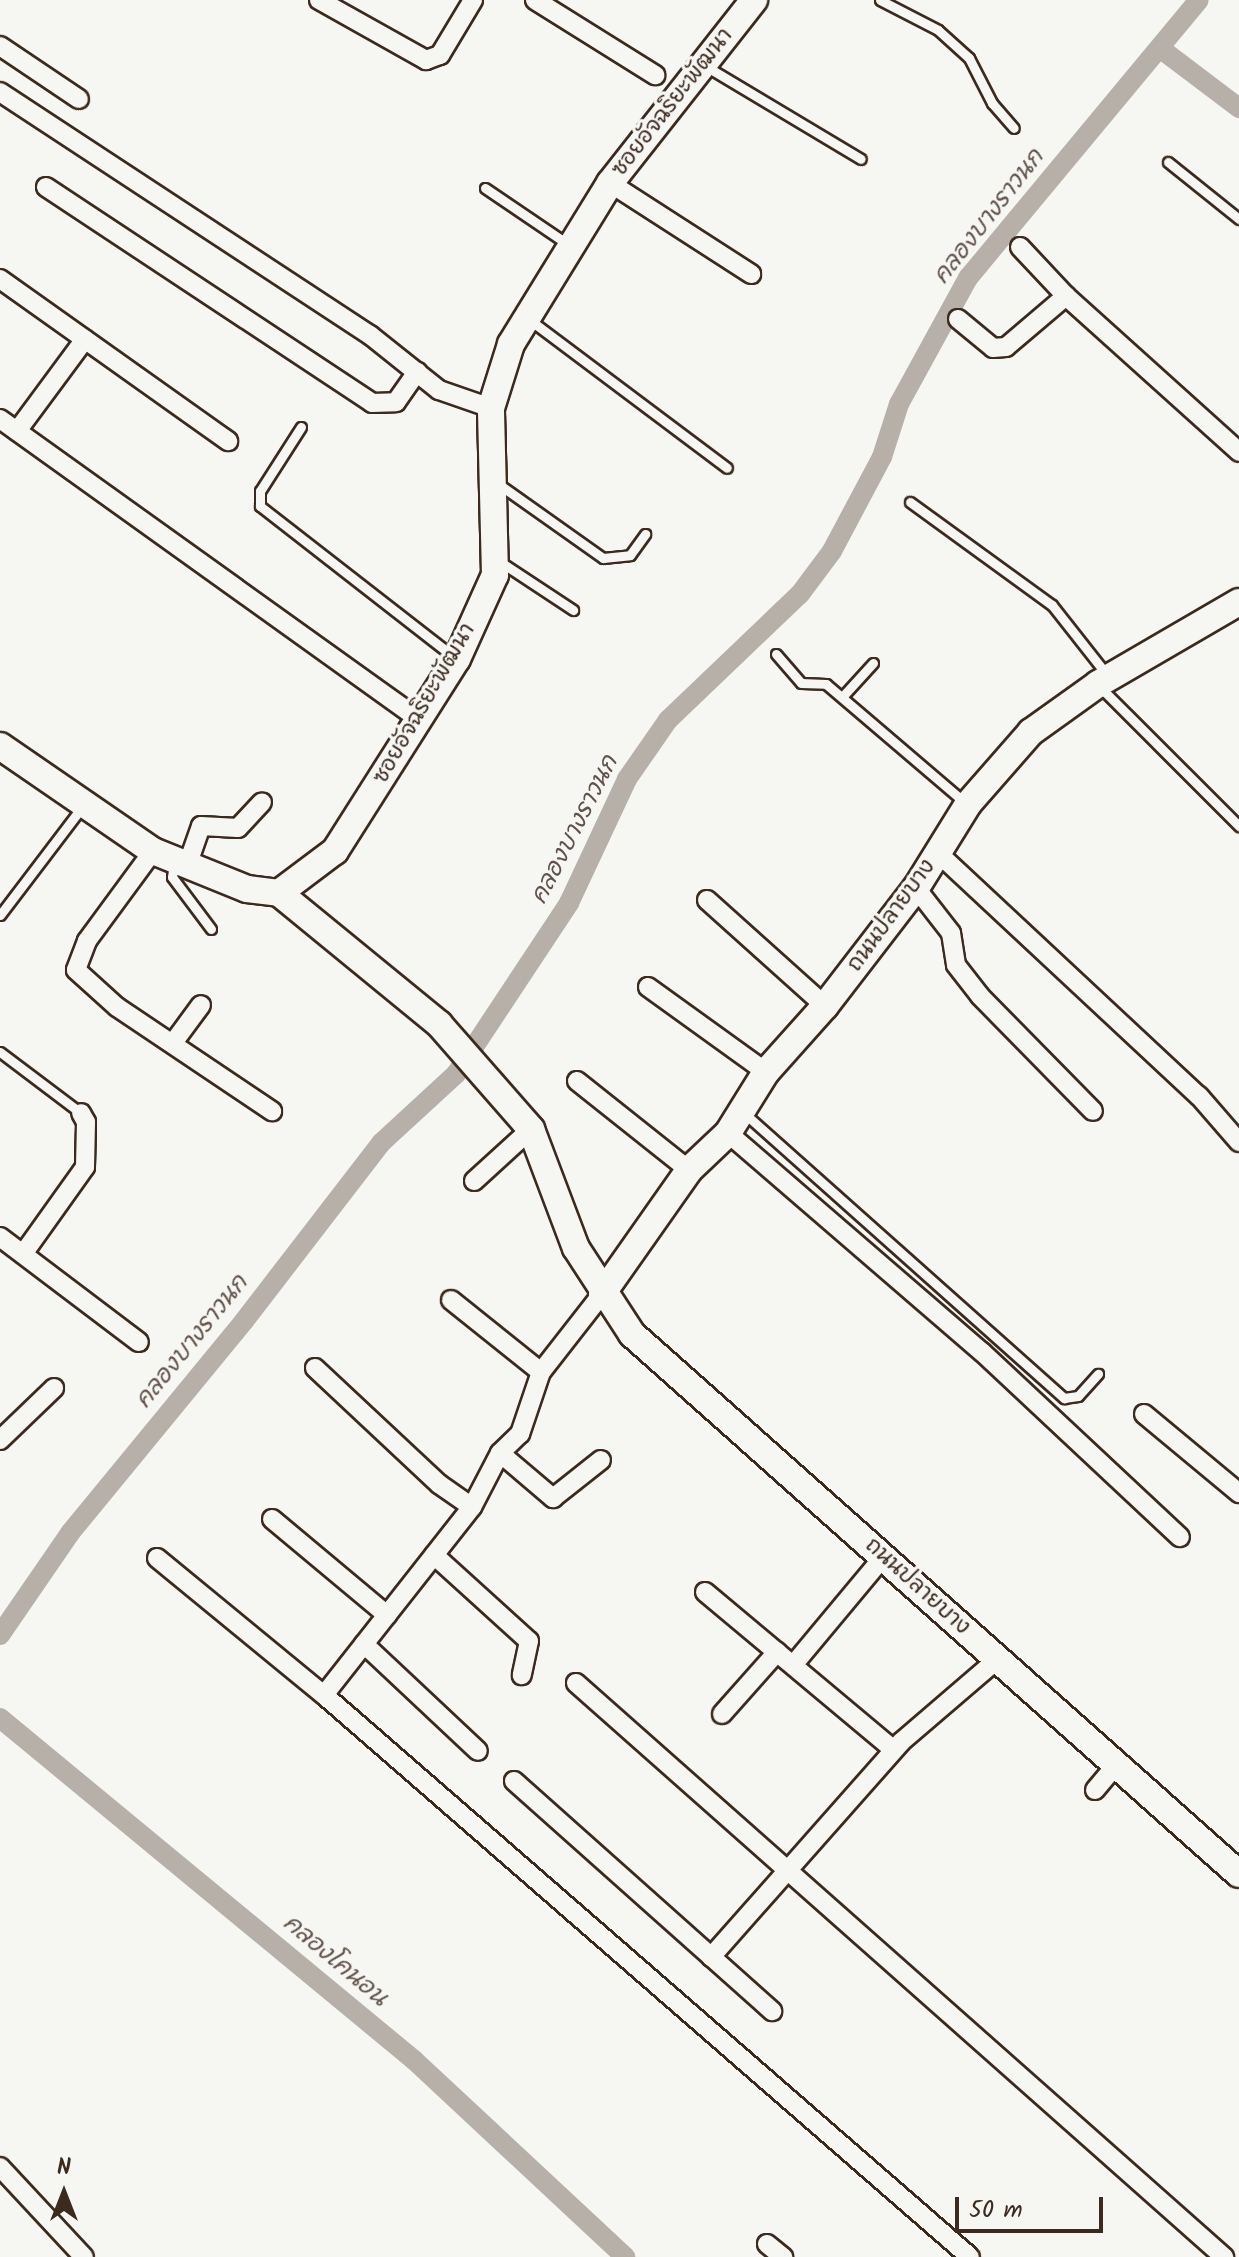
<!DOCTYPE html>
<html>
<head>
<meta charset="utf-8">
<style>
  body { margin:0 }
  #map { position:relative; width:1239px; height:2257px; overflow:hidden; background:#f6f6f2; font-family:Kalam,"Playpen Sans Thai",sans-serif }
  div>[style] { position:absolute }
  .canal>* { height:20px; margin:-10px; padding:0 10px; transform-origin:10px; border-radius:10px; background:#b6b0a9 }
  .roads { filter:drop-shadow(2px 0 #3b2a1e) drop-shadow(-2px 0 #3b2a1e) drop-shadow(0 2px #3b2a1e) drop-shadow(0 -2px #3b2a1e) }
  .lane>* { height:9px; margin:-4.5px; padding:0 4.5px; transform-origin:4.5px; border-radius:4.5px; background:#f6f6f2 }
  .street>* { height:18px; margin:-9px; padding:0 9px; transform-origin:9px; border-radius:9px; background:#f6f6f2 }
  .secondary>* { height:26px; margin:-13px; padding:0 13px; transform-origin:13px; border-radius:13px; background:#f6f6f2 }
  span { translate:-50% -50%; white-space:nowrap; text-align:center; line-height:1.15; -webkit-text-stroke:7px #f6f6f2; paint-order:stroke }
  .street-label { font-size:22px; color:#3b2a1e }
  .water-label { font-size:24px; color:#605248; font-style:italic }
  .north { position:absolute; left:24px; top:2153px; width:80px; height:80px; -webkit-text-stroke:6px #f6f6f2; paint-order:stroke; rotate:0deg; font-size:22px; font-weight:700; line-height:32px; text-align:center; color:#3b2a1e }
  .north::after { content:''; display:block; margin:auto; width:28px; height:36px; background:#3b2a1e; clip-path:polygon(50% 0,100% 100%,50% 72%,0 100%) }
  .scale { position:absolute; left:955px; top:2197px; width:148px; height:36px; box-sizing:border-box; border:4px solid #3b2a1e; border-top:0; padding-left:10px; font-size:24px; line-height:28px; white-space:nowrap; color:#3b2a1e; -webkit-text-stroke:6px #f6f6f2; paint-order:stroke }
</style>
</head>
<body>
<div id="map">
  <div class="canal">
    <div style="left:1161px;top:49px;width:98px;rotate:37.1deg"></div>
    <div style="left:0;top:1635px;width:124px;rotate:-55.5deg"></div>
    <div style="left:70px;top:1533px;width:274px;rotate:-50.6deg"></div>
    <div style="left:244px;top:1321px;width:225px;rotate:-52.4deg"></div>
    <div style="left:381px;top:1143px;width:102px;rotate:-42.6deg"></div>
    <div style="left:456px;top:1074px;width:205px;rotate:-56.5deg"></div>
    <div style="left:569px;top:903px;width:137px;rotate:-64.9deg"></div>
    <div style="left:627px;top:779px;width:72px;rotate:-55.2deg"></div>
    <div style="left:668px;top:720px;width:182px;rotate:-43.7deg"></div>
    <div style="left:800px;top:594px;width:54px;rotate:-53.3deg"></div>
    <div style="left:832px;top:551px;width:106px;rotate:-62deg"></div>
    <div style="left:882px;top:457px;width:56px;rotate:-72.2deg"></div>
    <div style="left:899px;top:404px;width:144px;rotate:-61.3deg"></div>
    <div style="left:968px;top:278px;width:361px;rotate:-50.3deg"></div>
    <div style="left:0;top:1718px;width:537px;rotate:39.56deg"></div>
    <div style="left:414px;top:2060px;width:289px;rotate:43deg"></div>
  </div>
  <div class="roads">
    <div class="lane">
      <div style="left:880px;top:0;width:65px;rotate:27.3deg"></div>
      <div style="left:938px;top:30px;width:42px;rotate:42.1deg"></div>
      <div style="left:969px;top:58px;width:51px;rotate:62.9deg"></div>
      <div style="left:992px;top:103px;width:33px;rotate:49deg"></div>
      <div style="left:707px;top:67px;width:179px;rotate:30.9deg"></div>
      <div style="left:1168px;top:162px;width:91px;rotate:38.8deg"></div>
      <div style="left:485px;top:188px;width:102px;rotate:34.2deg"></div>
      <div style="left:530px;top:320px;width:246px;rotate:36.9deg"></div>
      <div style="left:301px;top:427px;width:76px;rotate:122.6deg"></div>
      <div style="left:260px;top:491px;width:15px;rotate:90deg"></div>
      <div style="left:260px;top:506px;width:246px;rotate:37.9deg"></div>
      <div style="left:497px;top:483px;width:130px;rotate:35.3deg"></div>
      <div style="left:603px;top:558px;width:27px;rotate:-6deg"></div>
      <div style="left:630px;top:555px;width:26px;rotate:-54deg"></div>
      <div style="left:910px;top:502px;width:175px;rotate:36deg"></div>
      <div style="left:1052px;top:605px;width:89px;rotate:51.8deg"></div>
      <div style="left:499px;top:561px;width:89px;rotate:33.5deg"></div>
      <div style="left:776px;top:654px;width:38px;rotate:49deg"></div>
      <div style="left:801px;top:683px;width:25px;rotate:2deg"></div>
      <div style="left:826px;top:684px;width:182px;rotate:40.5deg"></div>
      <div style="left:1100px;top:687px;width:197px;rotate:45deg"></div>
      <div style="left:842px;top:697px;width:46px;rotate:-47.6deg"></div>
      <div style="left:174px;top:864px;width:13px;rotate:99deg"></div>
      <div style="left:172px;top:877px;width:65px;rotate:53.1deg"></div>
      <div style="left:0;top:915px;width:136px;rotate:-52.8deg"></div>
      <div style="left:0;top:1052px;width:101px;rotate:37deg"></div>
      <div style="left:744px;top:1113px;width:429px;rotate:41.7deg"></div>
      <div style="left:1064px;top:1398px;width:14px;rotate:-8deg"></div>
      <div style="left:1078px;top:1396px;width:30px;rotate:-48deg"></div>
    </div>
    <div class="street">
      <div style="left:319px;top:0;width:123px;rotate:29.3deg"></div>
      <div style="left:426px;top:60px;width:15px;rotate:-20deg"></div>
      <div style="left:440px;top:55px;width:64px;rotate:-59deg"></div>
      <div style="left:535px;top:0;width:142px;rotate:32deg"></div>
      <div style="left:0;top:46px;width:95px;rotate:33.9deg"></div>
      <div style="left:0;top:92px;width:443px;rotate:33.3deg"></div>
      <div style="left:370px;top:335px;width:88px;rotate:38.6deg"></div>
      <div style="left:439px;top:390px;width:55px;rotate:19.1deg"></div>
      <div style="left:610px;top:183px;width:168px;rotate:32.8deg"></div>
      <div style="left:46px;top:187px;width:391px;rotate:33.5deg"></div>
      <div style="left:372px;top:403px;width:24px;rotate:-2deg"></div>
      <div style="left:396px;top:402px;width:37px;rotate:-55deg"></div>
      <div style="left:1020px;top:247px;width:67px;rotate:46.8deg"></div>
      <div style="left:0;top:279px;width:280px;rotate:35.4deg"></div>
      <div style="left:958px;top:319px;width:45px;rotate:39.6deg"></div>
      <div style="left:993px;top:348px;width:13px;rotate:-4deg"></div>
      <div style="left:1006px;top:347px;width:79px;rotate:-40.4deg"></div>
      <div style="left:1066px;top:296px;width:233px;rotate:42deg"></div>
      <div style="left:0;top:419px;width:517px;rotate:35.63deg"></div>
      <div style="left:17px;top:431px;width:114px;rotate:-53.5deg"></div>
      <div style="left:153px;top:851px;width:112px;rotate:126.3deg"></div>
      <div style="left:87px;top:941px;width:31px;rotate:111deg"></div>
      <div style="left:76px;top:970px;width:55px;rotate:42.1deg"></div>
      <div style="left:117px;top:1007px;width:187px;rotate:33.9deg"></div>
      <div style="left:938px;top:853px;width:357px;rotate:43deg"></div>
      <div style="left:1199px;top:1096px;width:61px;rotate:49deg"></div>
      <div style="left:187px;top:866px;width:42px;rotate:-70.7deg"></div>
      <div style="left:201px;top:826px;width:37px;rotate:3deg"></div>
      <div style="left:238px;top:828px;width:35px;rotate:-47deg"></div>
      <div style="left:916px;top:888px;width:57px;rotate:52.1deg"></div>
      <div style="left:951px;top:933px;width:32px;rotate:81deg"></div>
      <div style="left:956px;top:965px;width:39px;rotate:52deg"></div>
      <div style="left:980px;top:996px;width:161px;rotate:45.5deg"></div>
      <div style="left:707px;top:900px;width:159px;rotate:41.9deg"></div>
      <div style="left:648px;top:987px;width:145px;rotate:35.8deg"></div>
      <div style="left:173px;top:1043px;width:47px;rotate:-53.6deg"></div>
      <div style="left:577px;top:1081px;width:143px;rotate:38.5deg"></div>
      <div style="left:728px;top:1133px;width:335px;rotate:40.8deg"></div>
      <div style="left:982px;top:1352px;width:271px;rotate:43.1deg"></div>
      <div style="left:474px;top:1181px;width:77px;rotate:-42.4deg"></div>
      <div style="left:0;top:1237px;width:174px;rotate:37.1deg"></div>
      <div style="left:23px;top:1254px;width:107px;rotate:-54.5deg"></div>
      <div style="left:85px;top:1167px;width:45px;rotate:-88.7deg"></div>
      <div style="left:86px;top:1122px;width:10px;rotate:-119deg"></div>
      <div style="left:451px;top:1300px;width:115px;rotate:38.7deg"></div>
      <div style="left:315px;top:1368px;width:170px;rotate:43.1deg"></div>
      <div style="left:439px;top:1484px;width:40px;rotate:34.9deg"></div>
      <div style="left:1144px;top:1414px;width:124px;rotate:39.7deg"></div>
      <div style="left:0;top:1440px;width:75px;rotate:-43.9deg"></div>
      <div style="left:500px;top:1453px;width:70px;rotate:40.3deg"></div>
      <div style="left:553px;top:1498px;width:61px;rotate:-38.4deg"></div>
      <div style="left:272px;top:1519px;width:150px;rotate:39.9deg"></div>
      <div style="left:434px;top:1555px;width:128px;rotate:42.2deg"></div>
      <div style="left:529px;top:1641px;width:35px;rotate:102deg"></div>
      <div style="left:157px;top:1558px;width:216px;rotate:39.4deg"></div>
      <div style="left:324px;top:1695px;width:856px;rotate:41.02deg"></div>
      <div style="left:705px;top:1592px;width:246px;rotate:39.9deg"></div>
      <div style="left:364px;top:1644px;width:156px;rotate:43.2deg"></div>
      <div style="left:794px;top:1664px;width:139px;rotate:-50.2deg"></div>
      <div style="left:576px;top:1683px;width:866px;rotate:41.53deg"></div>
      <div style="left:324px;top:1695px;width:239px;rotate:-51.8deg"></div>
      <div style="left:472px;top:1507px;width:61px;rotate:-62.6deg"></div>
      <div style="left:500px;top:1453px;width:28px;rotate:-44deg"></div>
      <div style="left:520px;top:1434px;width:65px;rotate:-71.3deg"></div>
      <div style="left:541px;top:1372px;width:99px;rotate:-52deg"></div>
      <div style="left:722px;top:1714px;width:83px;rotate:-48.4deg"></div>
      <div style="left:514px;top:1781px;width:346px;rotate:41.7deg"></div>
      <div style="left:1095px;top:1790px;width:33px;rotate:-50deg"></div>
      <div style="left:711px;top:1957px;width:287px;rotate:-48.5deg"></div>
      <div style="left:901px;top:1742px;width:128px;rotate:-40.6deg"></div>
      <div style="left:0;top:2167px;width:123px;rotate:47deg"></div>
      <div style="left:767px;top:2244px;width:21px;rotate:39deg"></div>
    </div>
    <div class="secondary">
      <div style="left:0;top:746px;width:186px;rotate:34.5deg"></div>
      <div style="left:153px;top:851px;width:101px;rotate:22deg"></div>
      <div style="left:247px;top:889px;width:32px;rotate:7deg"></div>
      <div style="left:279px;top:893px;width:70px;rotate:-36.9deg"></div>
      <div style="left:335px;top:851px;width:227px;rotate:-57.6deg"></div>
      <div style="left:457px;top:659px;width:92px;rotate:-65.7deg"></div>
      <div style="left:495px;top:575px;width:167px;rotate:-91.4deg"></div>
      <div style="left:491px;top:408px;width:67px;rotate:-72.6deg"></div>
      <div style="left:511px;top:344px;width:189px;rotate:-58.4deg"></div>
      <div style="left:610px;top:183px;width:233px;rotate:-51.8deg"></div>
      <div style="left:279px;top:893px;width:207px;rotate:39.3deg"></div>
      <div style="left:439px;top:1024px;width:140px;rotate:48.8deg"></div>
      <div style="left:531px;top:1129px;width:127px;rotate:69.3deg"></div>
      <div style="left:576px;top:1248px;width:103px;rotate:56.9deg"></div>
      <div style="left:632px;top:1334px;width:812px;rotate:41.66deg"></div>
      <div style="left:602px;top:1294px;width:151px;rotate:-54.9deg"></div>
      <div style="left:689px;top:1170px;width:54px;rotate:-43.5deg"></div>
      <div style="left:728px;top:1133px;width:72px;rotate:-58.1deg"></div>
      <div style="left:766px;top:1072px;width:89px;rotate:-48.2deg"></div>
      <div style="left:825px;top:1006px;width:149px;rotate:-52.4deg"></div>
      <div style="left:916px;top:888px;width:99px;rotate:-58.2deg"></div>
      <div style="left:968px;top:804px;width:96px;rotate:-48.8deg"></div>
      <div style="left:1031px;top:732px;width:82px;rotate:-35.6deg"></div>
      <div style="left:1098px;top:684px;width:163px;rotate:-30.2deg"></div>
    </div>
  </div>
  <div class="street-label">
    <span style="left:673px;top:103px;rotate:-52deg">ซอยอัจฉริยะพัฒนา</span>
    <span style="left:425px;top:704px;rotate:-60deg">ซอยอัจฉริยะพัฒนา</span>
    <span style="left:892px;top:916px;rotate:-54deg">ถนนปลายบาง</span>
    <span style="left:917px;top:1587px;rotate:42deg">ถนนปลายบาง</span>
  </div>
  <div class="water-label">
    <span style="left:989px;top:217px;rotate:-52deg">คลองบางราวนก</span>
    <span style="left:575px;top:830px;rotate:-63deg">คลองบางราวนก</span>
    <span style="left:192px;top:1342px;rotate:-51deg">คลองบางราวนก</span>
    <span style="left:335px;top:1961px;rotate:40deg">คลองโคนอน</span>
  </div>
  <div class="north">N</div>
  <div class="scale">50 m</div>
</div>
</body>
</html>
